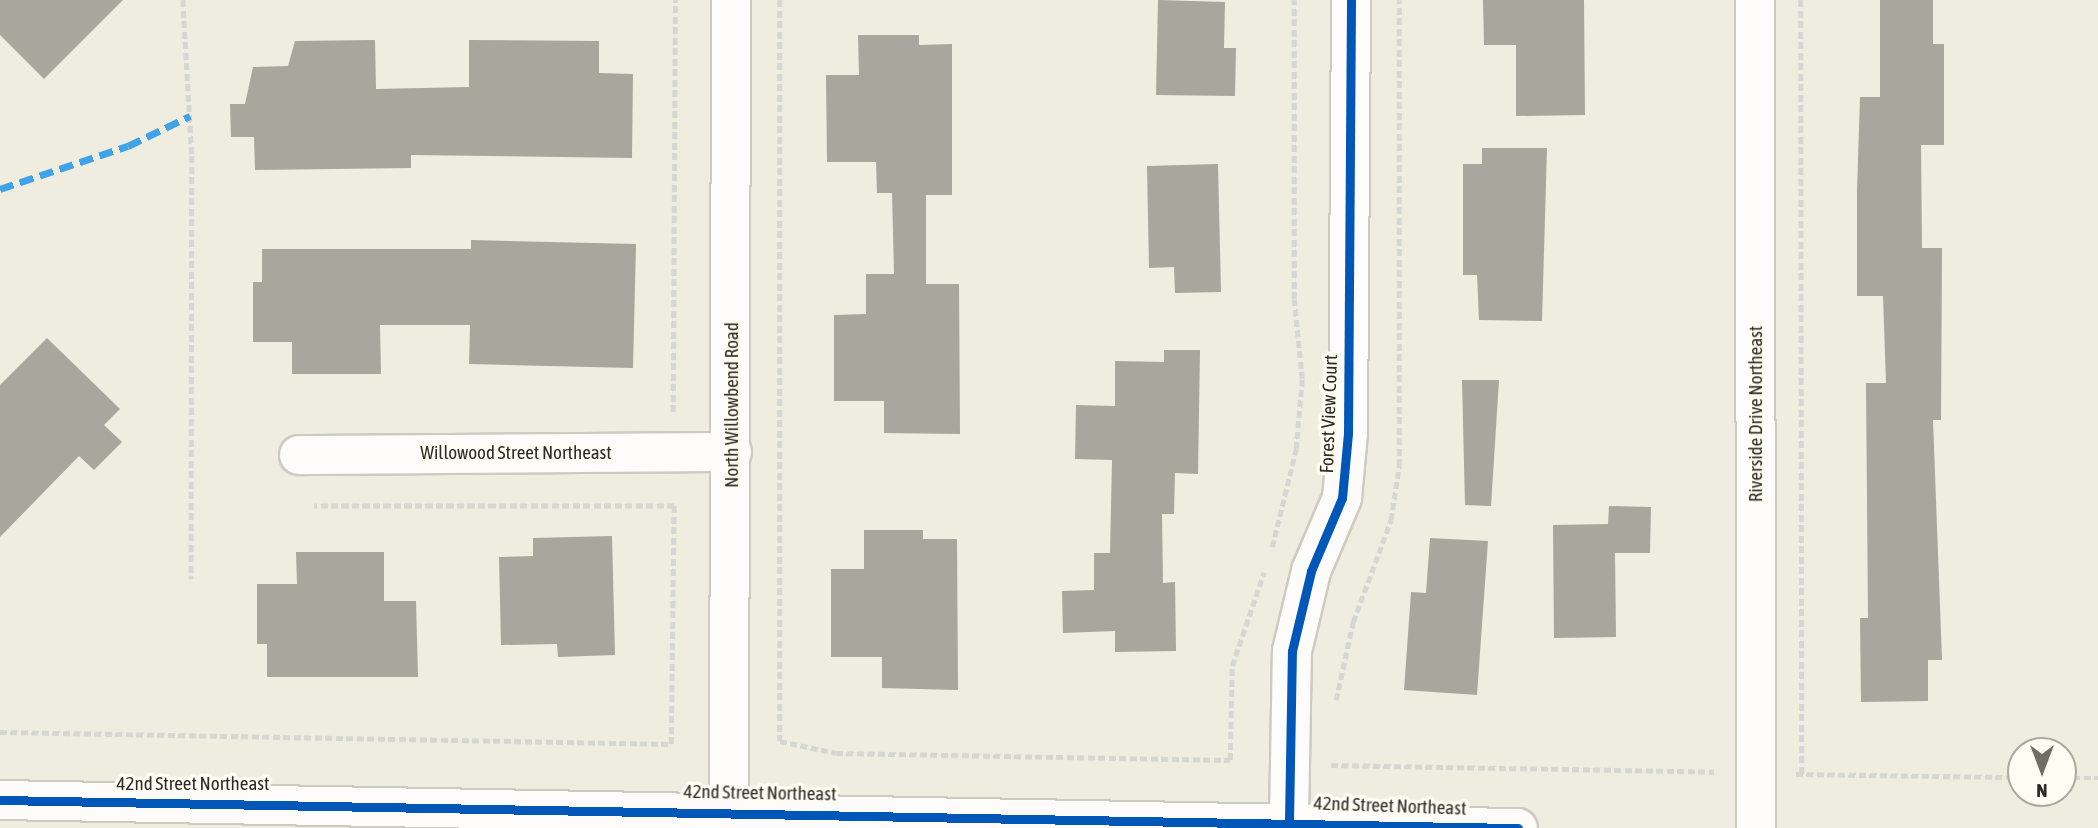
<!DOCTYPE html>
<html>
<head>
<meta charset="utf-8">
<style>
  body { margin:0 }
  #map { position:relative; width:2098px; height:828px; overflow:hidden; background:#efece0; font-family:"Asap Condensed",sans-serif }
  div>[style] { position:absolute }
  .building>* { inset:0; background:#a8a69d }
  .path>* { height:4.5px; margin-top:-2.25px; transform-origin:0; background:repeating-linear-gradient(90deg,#d6d6d2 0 7px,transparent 0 10.5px) }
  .roads { filter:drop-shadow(2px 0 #cdcac1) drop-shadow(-2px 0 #cdcac1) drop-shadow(0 2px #cdcac1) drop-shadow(0 -2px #cdcac1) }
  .street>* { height:38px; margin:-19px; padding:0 19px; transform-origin:19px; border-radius:19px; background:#fdfcfa }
  .secondary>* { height:38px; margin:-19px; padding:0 19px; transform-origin:19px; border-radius:19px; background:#fdfcfa }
  .quiet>* { height:7px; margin-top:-3.5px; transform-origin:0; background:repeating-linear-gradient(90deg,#3ea3ea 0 14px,transparent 0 21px) }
  .cycleway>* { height:9px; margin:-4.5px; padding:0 4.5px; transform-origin:4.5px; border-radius:4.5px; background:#0057b8 }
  span { translate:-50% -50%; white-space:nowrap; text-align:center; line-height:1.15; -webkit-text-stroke:7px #fffcf4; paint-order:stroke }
  .street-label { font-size:19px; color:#2d2b23 }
  .north { position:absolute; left:2007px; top:737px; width:70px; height:70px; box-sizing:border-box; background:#fffcf4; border:2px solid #aba8a0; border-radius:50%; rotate:180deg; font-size:19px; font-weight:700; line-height:28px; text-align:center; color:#2d2b23 }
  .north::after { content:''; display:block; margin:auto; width:24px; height:32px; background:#716f65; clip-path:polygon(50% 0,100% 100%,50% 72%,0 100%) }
</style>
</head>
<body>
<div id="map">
  <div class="building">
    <div style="clip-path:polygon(0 0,123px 0,44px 79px,0 35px)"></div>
    <div style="clip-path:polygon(1158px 0,1225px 2px,1224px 48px,1236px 48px,1235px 96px,1156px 95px)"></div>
    <div style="clip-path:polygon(1483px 0,1584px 0,1585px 115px,1516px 116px,1516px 45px,1484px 45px)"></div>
    <div style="clip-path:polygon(1880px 0,1933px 0,1933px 44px,1944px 44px,1944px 145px,1921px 145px,1922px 248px,1942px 248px,1941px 420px,1933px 420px,1942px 660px,1928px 660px,1928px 701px,1861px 702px,1860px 618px,1868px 618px,1866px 383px,1886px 383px,1883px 296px,1857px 296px,1857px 191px,1860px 97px,1880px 97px)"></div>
    <div style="clip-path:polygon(858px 35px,919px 35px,919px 45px,952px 44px,952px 195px,926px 195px,926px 284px,959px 284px,960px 434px,884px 433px,884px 401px,834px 401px,834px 315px,866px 314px,866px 274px,894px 274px,892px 193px,877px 193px,876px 162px,827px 162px,826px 75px,859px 75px)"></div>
    <div style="clip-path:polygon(375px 40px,376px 89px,469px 87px,469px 40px,599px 41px,599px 73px,633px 74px,632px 158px,411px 155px,411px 168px,255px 170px,254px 137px,231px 137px,230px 104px,245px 104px,253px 67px,288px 66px,295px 41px)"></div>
    <div style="clip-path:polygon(1482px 148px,1547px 148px,1542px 321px,1479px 320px,1477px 275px,1463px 275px,1463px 164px,1482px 164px)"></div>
    <div style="clip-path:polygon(1218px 164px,1221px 292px,1175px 293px,1174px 267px,1149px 268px,1147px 166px)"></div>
    <div style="clip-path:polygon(471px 240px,636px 244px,633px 368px,469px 364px,470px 325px,380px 325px,381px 374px,292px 374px,292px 342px,253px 342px,253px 282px,262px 282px,262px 249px,471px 249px)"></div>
    <div style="clip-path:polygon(47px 338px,120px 409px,104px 425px,122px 442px,94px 470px,79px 456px,0 537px,0 385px)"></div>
    <div style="clip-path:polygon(1164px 350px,1200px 350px,1198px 474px,1175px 473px,1174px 514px,1162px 514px,1163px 583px,1175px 582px,1176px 651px,1115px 652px,1115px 631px,1063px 633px,1062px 591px,1094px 590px,1094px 553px,1110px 553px,1112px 460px,1075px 459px,1076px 405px,1115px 406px,1115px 361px,1164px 362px)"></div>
    <div style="clip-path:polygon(1462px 380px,1499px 380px,1491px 506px,1465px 505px)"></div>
    <div style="clip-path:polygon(1609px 506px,1651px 507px,1650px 553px,1615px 553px,1616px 637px,1554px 638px,1553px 525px,1608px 524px)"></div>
    <div style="clip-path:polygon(864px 530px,923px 530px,923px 539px,957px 539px,958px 690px,882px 688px,882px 657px,831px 657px,831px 569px,864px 569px)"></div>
    <div style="clip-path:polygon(612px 536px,615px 655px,558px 657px,557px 644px,501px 645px,499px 557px,533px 556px,533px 538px)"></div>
    <div style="clip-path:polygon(1430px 538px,1488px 541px,1477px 695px,1404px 690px,1411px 592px,1426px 593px)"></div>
    <div style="clip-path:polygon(296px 552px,384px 552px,384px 601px,416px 601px,418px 677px,267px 677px,267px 644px,257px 644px,257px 584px,297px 584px)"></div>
  </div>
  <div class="path">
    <div style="left:183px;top:0;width:156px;rotate:86.7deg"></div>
    <div style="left:192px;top:156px;width:423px;rotate:90.1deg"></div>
    <div style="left:780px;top:0;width:741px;rotate:90deg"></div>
    <div style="left:780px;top:741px;width:57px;rotate:12.1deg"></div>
    <div style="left:836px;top:753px;width:394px;rotate:1deg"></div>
    <div style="left:1230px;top:760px;width:94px;rotate:-88.8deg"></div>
    <div style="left:1232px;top:666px;width:99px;rotate:-71.2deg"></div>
    <div style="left:1801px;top:0;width:774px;rotate:89.93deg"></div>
    <div style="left:673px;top:412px;width:412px;rotate:-89.7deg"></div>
    <div style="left:1272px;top:547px;width:101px;rotate:-76.2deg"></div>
    <div style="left:1296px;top:449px;width:70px;rotate:-85.1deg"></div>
    <div style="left:1302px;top:379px;width:80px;rotate:-95.7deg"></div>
    <div style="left:1294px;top:299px;width:299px;rotate:-90deg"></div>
    <div style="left:1336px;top:700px;width:80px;rotate:-77.7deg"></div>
    <div style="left:1353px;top:622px;width:109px;rotate:-69.6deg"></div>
    <div style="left:1391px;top:520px;width:55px;rotate:-81.6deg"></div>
    <div style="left:1399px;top:466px;width:466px;rotate:-90deg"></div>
    <div style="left:0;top:732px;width:671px;rotate:1.02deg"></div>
    <div style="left:671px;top:744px;width:238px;rotate:-89.3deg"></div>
    <div style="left:674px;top:506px;width:360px;rotate:180deg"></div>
    <div style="left:1331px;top:765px;width:383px;rotate:1deg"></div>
    <div style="left:1796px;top:774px;width:225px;rotate:0.8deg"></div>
    <div style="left:2063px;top:778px;width:35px"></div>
  </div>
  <div class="roads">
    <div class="street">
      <div style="left:1755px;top:0;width:828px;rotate:89.93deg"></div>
      <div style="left:299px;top:455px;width:433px;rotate:-0.4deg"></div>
      <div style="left:729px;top:810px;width:810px;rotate:-89.86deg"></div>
      <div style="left:1289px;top:820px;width:169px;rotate:-89deg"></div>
      <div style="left:1292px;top:651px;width:82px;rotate:-76.6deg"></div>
      <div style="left:1311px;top:571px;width:79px;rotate:-67deg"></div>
      <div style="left:1342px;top:498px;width:65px;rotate:-84.7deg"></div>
      <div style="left:1348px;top:433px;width:433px;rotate:-89.6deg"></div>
    </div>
    <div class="secondary">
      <div style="left:0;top:800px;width:1518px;rotate:1.06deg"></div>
    </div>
  </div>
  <div class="quiet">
    <div style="left:0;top:189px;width:135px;rotate:-18.6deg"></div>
    <div style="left:128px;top:146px;width:69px;rotate:-25.8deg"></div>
  </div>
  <div class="cycleway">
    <div style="left:0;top:800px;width:1518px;rotate:1.06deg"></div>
    <div style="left:1289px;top:820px;width:169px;rotate:-89deg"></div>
    <div style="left:1292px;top:651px;width:82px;rotate:-76.6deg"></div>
    <div style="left:1311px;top:571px;width:79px;rotate:-67deg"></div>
    <div style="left:1342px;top:498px;width:65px;rotate:-84.7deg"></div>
    <div style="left:1348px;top:433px;width:433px;rotate:-89.6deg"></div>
  </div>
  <div class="street-label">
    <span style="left:732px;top:405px;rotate:-90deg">North Willowbend Road</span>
    <span style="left:1329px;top:414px;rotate:-88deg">Forest View Court</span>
    <span style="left:1756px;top:414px;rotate:-90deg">Riverside Drive Northeast</span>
    <span style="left:516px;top:453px">Willowood Street Northeast</span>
    <span style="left:193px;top:784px">42nd Street Northeast</span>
    <span style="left:760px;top:793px;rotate:1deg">42nd Street Northeast</span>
    <span style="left:1390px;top:806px;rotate:2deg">42nd Street Northeast</span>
  </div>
  <div class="north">N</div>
</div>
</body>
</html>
